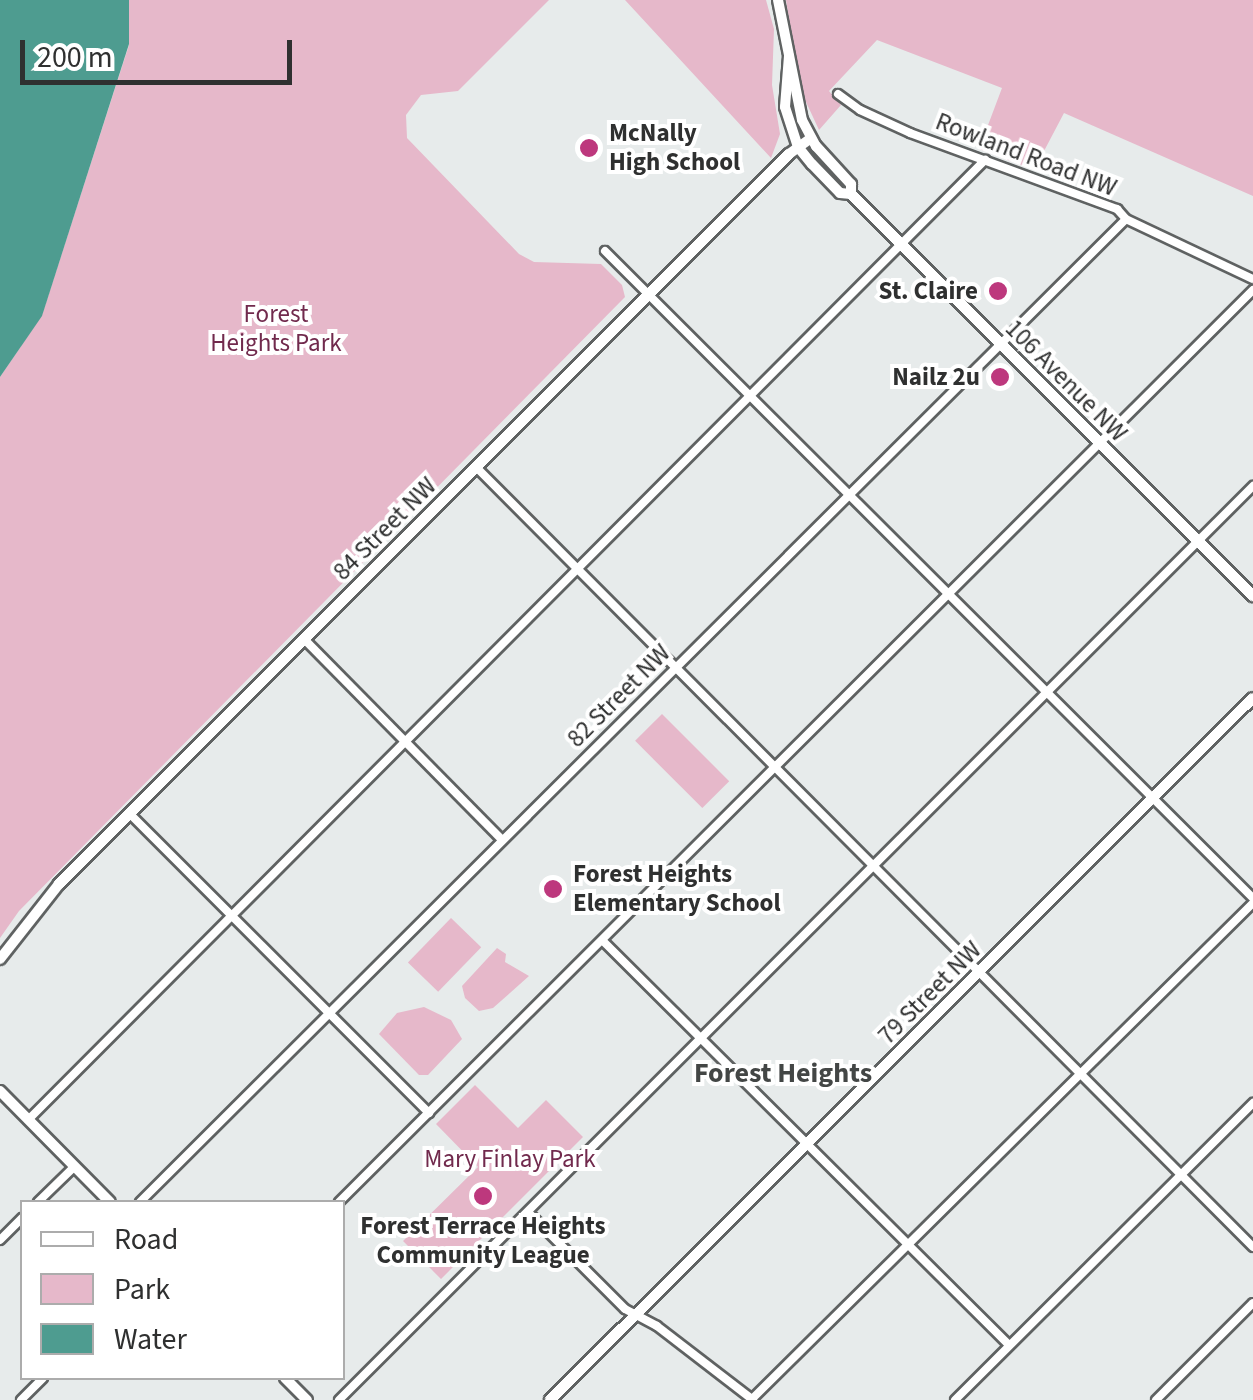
<!DOCTYPE html>
<html>
<head>
<meta charset="utf-8">
<style>
  body { margin:0 }
  #map { position:relative; width:1253px; height:1400px; overflow:hidden; background:#e7ebeb; font-family:"Source Sans 3",sans-serif }
  div>[style] { position:absolute }
  .green>* { inset:0; background:#e6b8ca; transform-origin:0 0 }
  .water>* { inset:0; background:#4e9c90 }
  .roads { filter:drop-shadow(2px 0 #5f6262) drop-shadow(-2px 0 #5f6262) drop-shadow(0 2px #5f6262) drop-shadow(0 -2px #5f6262) }
  .street>* { height:8px; margin:-4px; padding:0 4px; transform-origin:4px; border-radius:4px; background:#fff }
  .secondary>* { height:10px; margin:-5px; padding:0 5px; transform-origin:5px; border-radius:5px; background:#fff }
  .dots>* { width:28px; height:28px; translate:-50% -50%; box-sizing:border-box; border:5px solid #fff; border-radius:50% }
  span { translate:-50% -50%; white-space:nowrap; text-align:center; line-height:1.15; -webkit-text-stroke:8px #fff; paint-order:stroke }
  .poi-label { font-size:25px; color:#2f3030; font-weight:700 }
  .left { translate:0 -50%; text-align:left }
  .right { translate:-100% -50%; text-align:right }
  .street-label { font-size:25px; color:#2f3030 }
  .park-label { font-size:25px; color:#712a4d }
  .neighbourhood-label { font-size:28px; color:#434645; font-weight:700 }
  .legend { position:absolute; left:20px; top:1200px; width:325px; height:180px; box-sizing:border-box; background:#fff; border:2px solid #acacac; margin:0; padding:12px 18px; list-style:none; font-size:30px; color:#2f3030 }
  .legend li { display:flex; align-items:center; gap:20px; height:50px }
  .legend b { width:50px; border:2px solid #acacac }
  .scale { position:absolute; left:20px; top:40px; width:272px; height:45px; box-sizing:border-box; border:5px solid #2f3030; border-top:0; padding-left:12px; font-size:30px; line-height:35px; white-space:nowrap; color:#2f3030; -webkit-text-stroke:8px #fff; paint-order:stroke }
</style>
</head>
<body>
<div id="map">
  <div class="green">
    <div style="clip-path:polygon(129px 0,549px 0,458px 91px,421px 95px,406px 115px,407px 138px,519px 254px,534px 262px,601px 264px,622px 285px,625px 297px,19px 911px,0 938px,0 377px,42px 315px,129px 45px)"></div>
    <div style="clip-path:polygon(625px 0,766px 0,774px 29px,772px 85px,780px 134px,771px 158px)"></div>
    <div style="clip-path:polygon(786px 0,1253px 0,1253px 196px,1064px 113px,1034px 170px,979px 149px,1002px 88px,877px 40px,829px 91px,841px 105px,819px 130px,800px 89px)"></div>
    <div style="left:662px;top:714px;width:95px;height:38px;rotate:45deg"></div>
    <div style="left:451px;top:918px;width:42px;height:62px;rotate:44deg"></div>
    <div style="clip-path:polygon(497px 948px,506px 954px,505px 962px,529px 976px,493px 1008px,479px 1011px,465px 998px,462px 986px)"></div>
    <div style="clip-path:polygon(424px 1007px,451px 1020px,462px 1039px,428px 1075px,419px 1075px,379px 1034px,397px 1013px)"></div>
    <div style="clip-path:polygon(475px 1085px,518px 1128px,546px 1100px,583px 1137px,441px 1279px,403px 1241px,478px 1167px,436px 1124px)"></div>
  </div>
  <div class="water">
    <div style="clip-path:polygon(0 0,129px 0,129px 44px,42px 316px,0 377px)"></div>
  </div>
  <div class="roads">
    <div class="street">
      <div style="left:838px;top:94px;width:27px;rotate:36deg"></div>
      <div style="left:860px;top:110px;width:55px;rotate:24.7deg"></div>
      <div style="left:910px;top:133px;width:221px;rotate:20.2deg"></div>
      <div style="left:1117px;top:209px;width:13px;rotate:48deg"></div>
      <div style="left:1126px;top:219px;width:140px;rotate:25.3deg"></div>
      <div style="left:605px;top:251px;width:916px;rotate:44.96deg"></div>
      <div style="left:476px;top:467px;width:1101px;rotate:45.11deg"></div>
      <div style="left:304px;top:639px;width:282px;rotate:45.4deg"></div>
      <div style="left:130px;top:814px;width:423px;rotate:45deg"></div>
      <div style="left:603px;top:941px;width:573px;rotate:44.86deg"></div>
      <div style="left:28px;top:1120px;width:1356px;rotate:-45.09deg"></div>
      <div style="left:38px;top:1202px;width:50px;rotate:-44.2deg"></div>
      <div style="left:140px;top:1202px;width:1392px;rotate:-44.91deg"></div>
      <div style="left:339px;top:1202px;width:1291px;rotate:-44.94deg"></div>
      <div style="left:528px;top:1212px;width:137px;rotate:45deg"></div>
      <div style="left:625px;top:1309px;width:36px;rotate:28deg"></div>
      <div style="left:657px;top:1326px;width:121px;rotate:37.6deg"></div>
      <div style="left:0;top:1240px;width:31px;rotate:-45deg"></div>
      <div style="left:752px;top:1399px;width:705px;rotate:-44.71deg"></div>
      <div style="left:21px;top:1400px;width:31px;rotate:-45deg"></div>
      <div style="left:339px;top:1400px;width:1293px;rotate:-45deg"></div>
      <div style="left:955px;top:1400px;width:421px;rotate:-44.9deg"></div>
      <div style="left:1156px;top:1400px;width:137px;rotate:-45deg"></div>
    </div>
    <div class="secondary">
      <div style="left:778px;top:0;width:122px;rotate:78.7deg"></div>
      <div style="left:802px;top:120px;width:30px;rotate:62deg"></div>
      <div style="left:816px;top:146px;width:52px;rotate:47.4deg"></div>
      <div style="left:851px;top:184px;width:10px;rotate:90deg"></div>
      <div style="left:789px;top:56px;width:51px;rotate:94.5deg"></div>
      <div style="left:785px;top:107px;width:42px;rotate:72deg"></div>
      <div style="left:798px;top:147px;width:22px;rotate:51deg"></div>
      <div style="left:812px;top:164px;width:40px;rotate:46deg"></div>
      <div style="left:840px;top:193px;width:11px;rotate:5deg"></div>
      <div style="left:851px;top:194px;width:569px;rotate:45deg"></div>
      <div style="left:0;top:959px;width:95px;rotate:-51.8deg"></div>
      <div style="left:59px;top:884px;width:1032px;rotate:-45deg"></div>
      <div style="left:789px;top:154px;width:27px;rotate:-36deg"></div>
      <div style="left:0;top:1091px;width:156px;rotate:45.3deg"></div>
      <div style="left:285px;top:1378px;width:31px;rotate:45deg"></div>
      <div style="left:550px;top:1400px;width:993px;rotate:-44.96deg"></div>
    </div>
  </div>
  <div class="dots">
    <div style="left:589px;top:148px;background:#bd387d"></div>
    <div style="left:998px;top:291px;background:#bd387d"></div>
    <div style="left:1000px;top:377px;background:#bd387d"></div>
    <div style="left:553px;top:889px;background:#bd387d"></div>
    <div style="left:483px;top:1196px;background:#bd387d"></div>
  </div>
  <div class="poi-label">
    <span class="left" style="left:609px;top:148px">McNally<br>High School</span>
    <span class="right" style="left:978px;top:291px">St. Claire</span>
    <span class="right" style="left:980px;top:377px">Nailz 2u</span>
    <span class="left" style="left:573px;top:889px">Forest Heights<br>Elementary School</span>
    <span style="left:483px;top:1241px">Forest Terrace Heights<br>Community League</span>
  </div>
  <div class="street-label">
    <span style="left:1026px;top:155px;rotate:21deg">Rowland Road NW</span>
    <span style="left:1066px;top:381px;rotate:45deg">106 Avenue NW</span>
    <span style="left:385px;top:529px;rotate:-45deg">84 Street NW</span>
    <span style="left:619px;top:696px;rotate:-45deg">82 Street NW</span>
    <span style="left:930px;top:993px;rotate:-45deg">79 Street NW</span>
  </div>
  <div class="park-label">
    <span style="left:276px;top:329px">Forest<br>Heights Park</span>
    <span style="left:510px;top:1159px">Mary Finlay Park</span>
  </div>
  <div class="neighbourhood-label">
    <span style="left:783px;top:1073px">Forest Heights</span>
  </div>
  <ul class="legend">
  <li><b style="height:12px;background:#fff"></b>Road</li>
  <li><b style="height:28px;background:#e6b8ca"></b>Park</li>
  <li><b style="height:28px;background:#4e9c90"></b>Water</li>
  </ul>
  <div class="scale">200 m</div>
</div>
</body>
</html>
